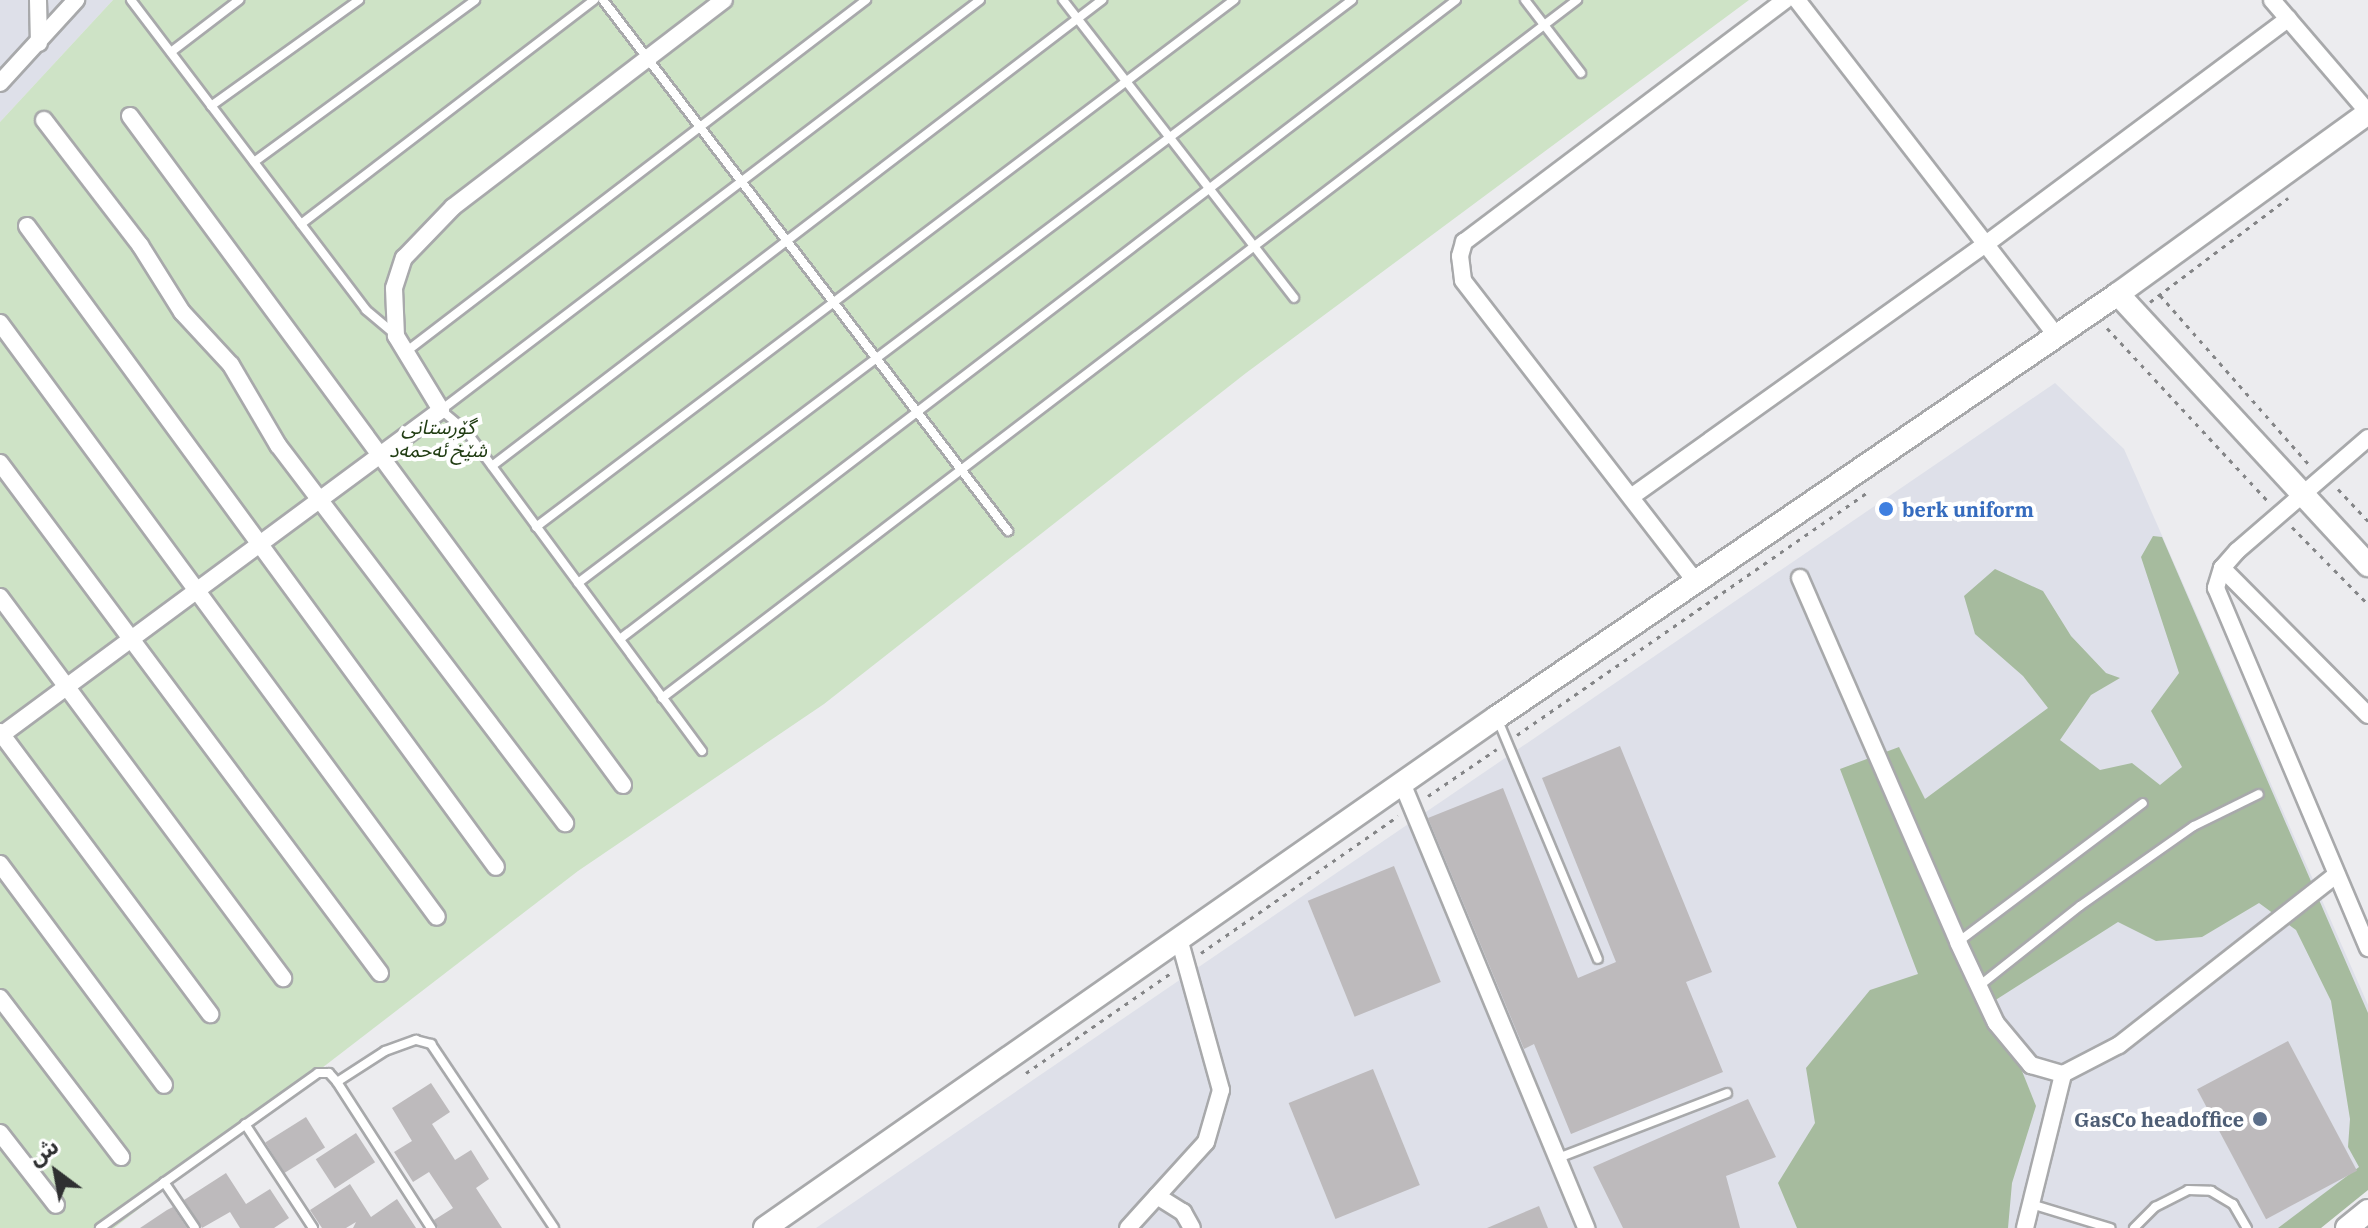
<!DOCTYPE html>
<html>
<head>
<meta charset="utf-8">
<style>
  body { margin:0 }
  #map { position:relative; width:2368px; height:1228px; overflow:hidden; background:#ececef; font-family:"IBM Plex Serif","Noto Sans Arabic",serif }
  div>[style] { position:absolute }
  .built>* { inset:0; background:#dee0e9 }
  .green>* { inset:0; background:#cee3c6 }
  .forest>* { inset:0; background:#a6bb9e }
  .building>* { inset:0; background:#bdbabc; transform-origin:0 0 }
  .path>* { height:3px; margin-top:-1.5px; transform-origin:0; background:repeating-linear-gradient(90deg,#848587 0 4px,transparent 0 10px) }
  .roads { filter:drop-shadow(2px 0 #a8a9ab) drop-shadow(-2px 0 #a8a9ab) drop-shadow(0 2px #a8a9ab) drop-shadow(0 -2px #a8a9ab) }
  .lane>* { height:8px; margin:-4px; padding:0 4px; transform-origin:4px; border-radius:4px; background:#fff }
  .street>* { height:16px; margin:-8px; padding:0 8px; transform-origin:8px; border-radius:8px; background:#fff }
  .secondary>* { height:22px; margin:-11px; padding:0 11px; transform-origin:11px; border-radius:11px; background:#fff }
  .dots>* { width:22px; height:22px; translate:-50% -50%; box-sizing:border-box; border:4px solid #fff; border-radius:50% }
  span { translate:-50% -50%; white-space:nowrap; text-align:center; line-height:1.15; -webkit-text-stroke:8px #fff; paint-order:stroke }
  .park-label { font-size:20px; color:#213d13; font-style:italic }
  .shop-label { font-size:20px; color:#366cbe; font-weight:700 }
  .left { translate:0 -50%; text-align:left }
  .service-label { font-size:20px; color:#4e5e75; font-weight:700 }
  .right { translate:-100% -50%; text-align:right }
  .north { position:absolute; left:16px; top:1132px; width:80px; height:80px; -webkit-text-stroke:6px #fff; paint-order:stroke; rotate:328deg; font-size:22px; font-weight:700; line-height:32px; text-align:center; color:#2f3031 }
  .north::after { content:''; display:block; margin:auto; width:28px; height:36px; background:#2f3031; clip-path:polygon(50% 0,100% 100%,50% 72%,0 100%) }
</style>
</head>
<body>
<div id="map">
  <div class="built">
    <div style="clip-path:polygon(0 0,113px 0,0 122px)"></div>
    <div style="clip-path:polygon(2055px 383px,2124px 449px,2368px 1005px,2368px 1185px,2316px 1228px,816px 1228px)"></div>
  </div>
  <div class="green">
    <div style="clip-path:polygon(113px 0,1749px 0,1246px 373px,824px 704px,578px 871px,114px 1228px,0 1228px,0 122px)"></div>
  </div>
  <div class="forest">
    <div style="clip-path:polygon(2153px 536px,2162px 537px,2368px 1013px,2368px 1190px,2321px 1228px,2278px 1228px,2359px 1167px,2348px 1147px,2350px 1119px,2331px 1001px,2296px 930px,2259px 903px,2202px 937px,2156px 941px,2118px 922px,1994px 1001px,2036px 1106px,2012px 1183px,2008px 1228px,1797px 1228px,1778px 1183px,1815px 1123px,1806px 1068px,1870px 990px,1918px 974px,1840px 769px,1899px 747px,1925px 799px,2048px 708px,2023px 676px,1975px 634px,1964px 596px,1995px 569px,2043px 591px,2071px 636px,2106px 673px,2120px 678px,2091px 695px,2060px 740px,2100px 770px,2132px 763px,2160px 785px,2182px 767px,2151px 711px,2179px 673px,2141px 557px)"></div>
  </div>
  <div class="building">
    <div style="clip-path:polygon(1620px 746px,1712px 972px,1686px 982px,1723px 1072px,1571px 1134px,1534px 1044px,1524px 1049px,1428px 818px,1503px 788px,1578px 978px,1616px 962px,1542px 778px)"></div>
    <div style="left:1394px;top:866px;width:125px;height:93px;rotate:68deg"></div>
    <div style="left:2288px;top:1041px;width:147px;height:103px;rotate:62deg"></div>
    <div style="left:1373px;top:1069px;width:125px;height:91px;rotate:68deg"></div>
    <div style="clip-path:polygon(431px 1083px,450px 1112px,432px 1124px,455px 1160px,471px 1150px,489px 1179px,476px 1188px,502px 1228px,438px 1228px,434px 1220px,453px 1208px,429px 1172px,413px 1182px,394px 1152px,412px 1141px,392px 1108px)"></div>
    <div style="clip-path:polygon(1748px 1099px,1776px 1157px,1726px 1176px,1740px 1228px,1623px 1228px,1593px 1167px)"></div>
    <div style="left:306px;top:1117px;width:36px;height:48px;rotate:58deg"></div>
    <div style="left:356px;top:1133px;width:35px;height:48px;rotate:57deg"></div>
    <div style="clip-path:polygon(226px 1173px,246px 1204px,270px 1189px,289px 1218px,274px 1228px,240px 1228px,230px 1212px,202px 1228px,184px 1200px)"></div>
    <div style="clip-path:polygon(350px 1184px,371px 1217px,397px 1199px,416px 1228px,353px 1228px,356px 1222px,346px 1228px,322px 1228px,310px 1210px)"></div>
    <div style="clip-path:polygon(1539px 1206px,1548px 1228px,1487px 1228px)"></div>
    <div style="clip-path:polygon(173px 1207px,187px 1228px,140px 1228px,167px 1210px)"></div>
  </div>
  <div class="path">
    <div style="left:2160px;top:295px;width:227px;rotate:48.7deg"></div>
    <div style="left:2150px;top:302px;width:173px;rotate:-37deg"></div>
    <div style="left:2107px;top:328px;width:236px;rotate:47.1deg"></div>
    <div style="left:2338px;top:489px;width:44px;rotate:46.8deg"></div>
    <div style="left:2292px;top:527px;width:108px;rotate:45.4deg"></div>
    <div style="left:1517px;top:735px;width:428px;rotate:-34.7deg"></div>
    <div style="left:1428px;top:796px;width:83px;rotate:-34.3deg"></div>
    <div style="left:1201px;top:953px;width:240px;rotate:-34.8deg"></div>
    <div style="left:1026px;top:1073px;width:176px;rotate:-34.6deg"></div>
  </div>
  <div class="roads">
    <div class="lane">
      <div style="left:131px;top:0;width:389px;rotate:52.8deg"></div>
      <div style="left:366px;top:310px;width:39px;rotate:40deg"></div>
      <div style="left:603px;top:0;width:668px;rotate:52.67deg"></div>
      <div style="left:1063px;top:0;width:377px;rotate:52.2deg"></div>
      <div style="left:1525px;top:0;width:92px;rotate:52.5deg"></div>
      <div style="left:171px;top:52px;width:86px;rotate:-37.4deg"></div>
      <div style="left:211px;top:106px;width:182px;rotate:-35.6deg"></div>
      <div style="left:254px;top:162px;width:274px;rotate:-36.2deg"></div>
      <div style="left:301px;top:224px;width:369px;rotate:-37.4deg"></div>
      <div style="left:407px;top:351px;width:578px;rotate:-37.41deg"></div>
      <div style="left:492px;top:466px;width:768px;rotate:-37.38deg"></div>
      <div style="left:536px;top:527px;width:875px;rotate:-37.05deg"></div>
      <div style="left:578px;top:583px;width:969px;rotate:-36.99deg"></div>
      <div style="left:620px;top:639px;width:1052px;rotate:-37.39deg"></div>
      <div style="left:662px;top:698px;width:1151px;rotate:-37.34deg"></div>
      <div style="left:1497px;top:718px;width:261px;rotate:67.3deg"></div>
      <div style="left:702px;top:751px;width:398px;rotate:-126.4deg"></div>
      <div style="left:466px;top:431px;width:33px;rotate:-140deg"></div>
      <div style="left:441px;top:410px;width:677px;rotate:-37.26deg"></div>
      <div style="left:1958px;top:942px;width:231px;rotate:-36.9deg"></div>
      <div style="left:1979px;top:986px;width:129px;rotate:-38.4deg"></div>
      <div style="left:2080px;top:906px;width:139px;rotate:-35.1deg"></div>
      <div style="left:2194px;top:826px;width:72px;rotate:-26.2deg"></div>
      <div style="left:337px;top:1082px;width:174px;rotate:57.2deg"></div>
      <div style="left:245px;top:1124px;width:124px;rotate:56.8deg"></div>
      <div style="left:1558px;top:1158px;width:181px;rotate:-21deg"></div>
      <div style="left:164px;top:1182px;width:55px;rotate:56deg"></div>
      <div style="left:2031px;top:1204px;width:83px;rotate:16.9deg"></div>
      <div style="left:100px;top:1228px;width:267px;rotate:-35.4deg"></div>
      <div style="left:318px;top:1073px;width:11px"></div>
      <div style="left:329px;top:1073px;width:12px;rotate:48deg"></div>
      <div style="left:337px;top:1082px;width:57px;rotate:-32.9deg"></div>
      <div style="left:385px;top:1051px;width:33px;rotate:-20deg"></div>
      <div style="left:416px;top:1040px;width:16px;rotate:15deg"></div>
      <div style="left:431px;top:1044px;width:221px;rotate:56.2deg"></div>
      <div style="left:2134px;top:1228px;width:30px;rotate:-45deg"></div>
      <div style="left:2155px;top:1207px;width:37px;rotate:-27deg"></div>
      <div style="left:2188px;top:1190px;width:23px;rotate:2deg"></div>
      <div style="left:2211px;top:1191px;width:26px;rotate:31deg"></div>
      <div style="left:2233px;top:1204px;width:28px;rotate:60deg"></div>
    </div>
    <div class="street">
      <div style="left:38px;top:0;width:43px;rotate:88.7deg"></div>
      <div style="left:1797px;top:0;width:425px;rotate:52.3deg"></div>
      <div style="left:2272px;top:0;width:148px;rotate:49.4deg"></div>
      <div style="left:0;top:83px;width:113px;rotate:-47.5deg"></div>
      <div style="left:130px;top:116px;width:831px;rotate:53.61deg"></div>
      <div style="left:44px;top:120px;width:158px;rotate:52.5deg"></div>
      <div style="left:140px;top:245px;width:79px;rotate:57.9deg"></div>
      <div style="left:182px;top:312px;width:72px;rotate:47.2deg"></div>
      <div style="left:231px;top:365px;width:93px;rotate:59.6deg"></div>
      <div style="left:278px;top:445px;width:475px;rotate:52.8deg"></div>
      <div style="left:27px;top:226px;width:794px;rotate:53.81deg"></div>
      <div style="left:0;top:323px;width:737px;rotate:53.66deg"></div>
      <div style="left:2368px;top:438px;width:173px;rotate:139.2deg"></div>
      <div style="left:2237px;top:551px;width:23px;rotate:131deg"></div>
      <div style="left:2222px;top:568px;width:21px;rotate:107deg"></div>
      <div style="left:2216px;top:588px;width:391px;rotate:67.1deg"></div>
      <div style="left:0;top:463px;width:636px;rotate:53.31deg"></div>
      <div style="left:1631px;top:497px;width:436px;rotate:-35.5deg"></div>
      <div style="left:1986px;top:244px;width:377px;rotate:-36.7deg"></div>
      <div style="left:2222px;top:568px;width:207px;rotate:45.2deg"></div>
      <div style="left:1800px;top:578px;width:397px;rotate:66.5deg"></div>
      <div style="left:1958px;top:942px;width:89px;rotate:64.9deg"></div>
      <div style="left:1996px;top:1023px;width:55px;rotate:50.2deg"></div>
      <div style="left:2031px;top:1065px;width:33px;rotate:16deg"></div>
      <div style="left:2063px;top:1074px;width:63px;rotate:-27.4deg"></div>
      <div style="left:2119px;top:1045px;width:276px;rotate:-38.1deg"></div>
      <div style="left:1696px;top:582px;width:381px;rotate:-127.7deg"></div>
      <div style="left:1463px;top:280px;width:24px;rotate:-97deg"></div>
      <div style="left:1460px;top:256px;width:15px;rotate:-74deg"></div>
      <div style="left:1464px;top:242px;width:402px;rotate:-37deg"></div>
      <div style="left:0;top:597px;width:475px;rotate:53.4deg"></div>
      <div style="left:0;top:732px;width:352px;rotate:53.3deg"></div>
      <div style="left:0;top:736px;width:548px;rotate:-36.47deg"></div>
      <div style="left:441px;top:410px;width:87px;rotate:-121.3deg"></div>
      <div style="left:396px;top:336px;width:48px;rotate:-92.4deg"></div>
      <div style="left:394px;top:288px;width:32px;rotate:-72deg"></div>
      <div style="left:404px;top:258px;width:71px;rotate:-46.1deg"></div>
      <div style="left:453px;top:207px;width:341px;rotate:-37.4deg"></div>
      <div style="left:1402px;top:783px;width:482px;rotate:67.5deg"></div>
      <div style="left:0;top:864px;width:275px;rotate:53.4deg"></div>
      <div style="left:0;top:998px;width:200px;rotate:52.7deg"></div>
      <div style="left:0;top:1133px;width:91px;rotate:52.1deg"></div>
      <div style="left:1157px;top:1196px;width:31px;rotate:32deg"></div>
      <div style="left:1183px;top:1212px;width:18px;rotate:61deg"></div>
      <div style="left:1128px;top:1228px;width:116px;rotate:-47.8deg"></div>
      <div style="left:1206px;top:1142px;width:54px;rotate:-73.9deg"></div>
      <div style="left:1221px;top:1090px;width:157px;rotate:-105.5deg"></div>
      <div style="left:2025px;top:1228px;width:159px;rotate:-76.1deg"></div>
    </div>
    <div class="secondary">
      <div style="left:2118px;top:294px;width:369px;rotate:47.3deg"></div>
      <div style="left:765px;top:1228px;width:893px;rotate:-34.92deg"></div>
      <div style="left:1497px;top:717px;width:751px;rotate:-34.26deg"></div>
      <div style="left:2118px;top:294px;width:309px;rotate:-35.9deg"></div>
      <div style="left:2347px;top:1228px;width:27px;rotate:-39deg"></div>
    </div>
  </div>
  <div class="dots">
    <div style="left:1886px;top:509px;background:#3f7fe0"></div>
    <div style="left:2260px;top:1119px;background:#5c6f8a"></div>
  </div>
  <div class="park-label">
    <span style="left:438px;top:438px">گۆڕستانی<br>شێخ ئەحمەد</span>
  </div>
  <div class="shop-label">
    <span class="left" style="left:1902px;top:509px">berk uniform</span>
  </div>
  <div class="service-label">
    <span class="right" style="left:2244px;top:1119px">GasCo headoffice</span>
  </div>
  <div class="north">ش</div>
</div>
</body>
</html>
